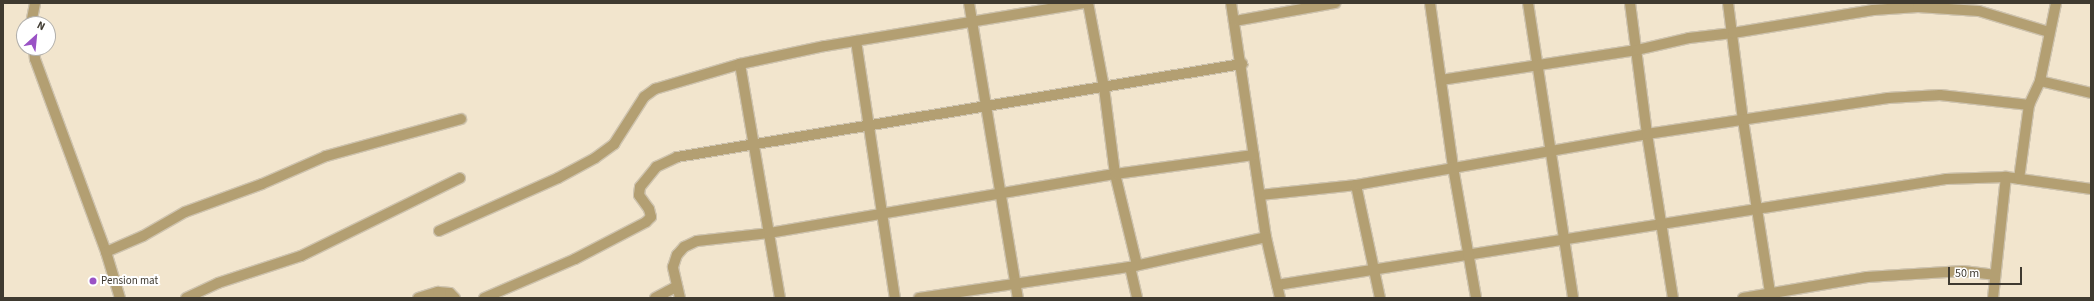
<!DOCTYPE html>
<html>
<head>
<meta charset="utf-8">
<style>
  body { margin:0 }
  #map { position:relative; width:2094px; height:301px; overflow:hidden; background:#f2e5cd; font-family:"Source Sans 3",sans-serif }
  div>[style] { position:absolute }
  .roads { filter:drop-shadow(1px 0 #cec3ae) drop-shadow(-1px 0 #cec3ae) drop-shadow(0 1px #cec3ae) drop-shadow(0 -1px #cec3ae) }
  .minor>* { height:10px; margin:-5px; padding:0 5px; transform-origin:5px; border-radius:5px; background:#b39f72 }
  .dots>* { width:11px; height:11px; translate:-50% -50%; box-sizing:border-box; border:2px solid #fff; border-radius:50% }
  span { translate:-50% -50%; white-space:nowrap; text-align:center; line-height:1.15; -webkit-text-stroke:4px #fff; paint-order:stroke }
  .poi-label { font-size:11px; color:#3f3a30 }
  .left { translate:0 -50%; text-align:left }
  .frame { position:absolute; inset:0; border:4px solid #3f3a30; pointer-events:none }
  .north { position:absolute; left:16px; top:16px; width:40px; height:40px; box-sizing:border-box; background:#fff; border:1px solid #b2b0ac; border-radius:50%; rotate:27deg; font-size:11px; font-weight:700; line-height:16px; text-align:center; color:#3f3a30 }
  .north::after { content:''; display:block; margin:auto; width:14px; height:18px; background:#9a52c5; clip-path:polygon(50% 0,100% 100%,50% 72%,0 100%) }
  .scale { position:absolute; left:1948px; top:267px; width:74px; height:18px; box-sizing:border-box; border:2px solid #3f3a30; border-top:0; padding-left:5px; font-size:12px; line-height:14px; white-space:nowrap; color:#3f3a30; -webkit-text-stroke:3px #fff; paint-order:stroke }
</style>
</head>
<body>
<div id="map">
  <div class="roads">
    <div class="minor">
      <div style="left:969px;top:3px;width:299px;rotate:80.6deg"></div>
      <div style="left:1088px;top:3px;width:86px;rotate:79.3deg"></div>
      <div style="left:1104px;top:88px;width:87px;rotate:82.7deg"></div>
      <div style="left:1115px;top:174px;width:94px;rotate:76.4deg"></div>
      <div style="left:1231px;top:3px;width:237px;rotate:81.5deg"></div>
      <div style="left:1266px;top:237px;width:49px;rotate:77.1deg"></div>
      <div style="left:1277px;top:285px;width:677px;rotate:-9deg"></div>
      <div style="left:1946px;top:179px;width:60px;rotate:-1.9deg"></div>
      <div style="left:2006px;top:177px;width:86px;rotate:8deg"></div>
      <div style="left:1430px;top:3px;width:166px;rotate:82deg"></div>
      <div style="left:1453px;top:167px;width:133px;rotate:80deg"></div>
      <div style="left:1528px;top:3px;width:298px;rotate:81.3deg"></div>
      <div style="left:1630px;top:3px;width:132px;rotate:82.6deg"></div>
      <div style="left:1647px;top:134px;width:166px;rotate:81deg"></div>
      <div style="left:1728px;top:3px;width:118px;rotate:82.7deg"></div>
      <div style="left:1743px;top:120px;width:180px;rotate:81.1deg"></div>
      <div style="left:1235px;top:21px;width:102px;rotate:-10.2deg"></div>
      <div style="left:31px;top:24px;width:21px;rotate:-79deg"></div>
      <div style="left:856px;top:41px;width:260px;rotate:81.4deg"></div>
      <div style="left:34px;top:48px;width:11px;rotate:85deg"></div>
      <div style="left:35px;top:59px;width:206px;rotate:69.8deg"></div>
      <div style="left:106px;top:252px;width:48px;rotate:73.1deg"></div>
      <div style="left:740px;top:64px;width:237px;rotate:80.3deg"></div>
      <div style="left:1441px;top:80px;width:198px;rotate:-8.7deg"></div>
      <div style="left:1637px;top:50px;width:53px;rotate:-13deg"></div>
      <div style="left:1689px;top:38px;width:44px;rotate:-6.5deg"></div>
      <div style="left:1733px;top:33px;width:142px;rotate:-9.3deg"></div>
      <div style="left:1873px;top:10px;width:45px;rotate:-3.8deg"></div>
      <div style="left:1918px;top:7px;width:61px;rotate:3.8deg"></div>
      <div style="left:1979px;top:11px;width:73px;rotate:16.7deg"></div>
      <div style="left:2040px;top:81px;width:52px;rotate:13.2deg"></div>
      <div style="left:2019px;top:179px;width:75px;rotate:-82.3deg"></div>
      <div style="left:2029px;top:105px;width:26px;rotate:-65deg"></div>
      <div style="left:2040px;top:81px;width:80px;rotate:-78.4deg"></div>
      <div style="left:1356px;top:185px;width:116px;rotate:78deg"></div>
      <div style="left:1260px;top:195px;width:97px;rotate:-5.9deg"></div>
      <div style="left:1356px;top:185px;width:295px;rotate:-9.9deg"></div>
      <div style="left:1647px;top:134px;width:244px;rotate:-8.5deg"></div>
      <div style="left:1888px;top:98px;width:52px;rotate:-3.3deg"></div>
      <div style="left:1940px;top:95px;width:90px;rotate:6.4deg"></div>
      <div style="left:439px;top:231px;width:130px;rotate:-24deg"></div>
      <div style="left:558px;top:178px;width:42px;rotate:-28.4deg"></div>
      <div style="left:595px;top:158px;width:24px;rotate:-36deg"></div>
      <div style="left:614px;top:144px;width:56px;rotate:-57.4deg"></div>
      <div style="left:644px;top:97px;width:14px;rotate:-36deg"></div>
      <div style="left:655px;top:89px;width:89px;rotate:-16.4deg"></div>
      <div style="left:740px;top:64px;width:87px;rotate:-12deg"></div>
      <div style="left:825px;top:46px;width:264px;rotate:-9.4deg"></div>
      <div style="left:106px;top:252px;width:40px;rotate:-23.4deg"></div>
      <div style="left:143px;top:236px;width:48px;rotate:-29.7deg"></div>
      <div style="left:185px;top:212px;width:82px;rotate:-20deg"></div>
      <div style="left:262px;top:184px;width:70px;rotate:-23.6deg"></div>
      <div style="left:326px;top:156px;width:140px;rotate:-15.3deg"></div>
      <div style="left:1130px;top:267px;width:32px;rotate:77deg"></div>
      <div style="left:1277px;top:285px;width:13px;rotate:77deg"></div>
      <div style="left:186px;top:298px;width:35px;rotate:-25deg"></div>
      <div style="left:218px;top:283px;width:87px;rotate:-18deg"></div>
      <div style="left:301px;top:256px;width:177px;rotate:-26.1deg"></div>
      <div style="left:418px;top:298px;width:21px;rotate:-17deg"></div>
      <div style="left:438px;top:292px;width:12px;rotate:5deg"></div>
      <div style="left:450px;top:293px;width:7px;rotate:45deg"></div>
      <div style="left:484px;top:298px;width:99px;rotate:-23.2deg"></div>
      <div style="left:575px;top:259px;width:80px;rotate:-27.5deg"></div>
      <div style="left:646px;top:222px;width:7px;rotate:-45deg"></div>
      <div style="left:651px;top:217px;width:8px;rotate:-104deg"></div>
      <div style="left:649px;top:209px;width:17px;rotate:-126deg"></div>
      <div style="left:639px;top:195px;width:8px;rotate:-83deg"></div>
      <div style="left:640px;top:187px;width:26px;rotate:-51deg"></div>
      <div style="left:656px;top:167px;width:23px;rotate:-25deg"></div>
      <div style="left:677px;top:157px;width:573px;rotate:-9.35deg"></div>
      <div style="left:655px;top:298px;width:24px;rotate:-28deg"></div>
      <div style="left:680px;top:298px;width:32px;rotate:-103deg"></div>
      <div style="left:673px;top:267px;width:13px;rotate:-72deg"></div>
      <div style="left:677px;top:255px;width:11px;rotate:-49deg"></div>
      <div style="left:684px;top:247px;width:14px;rotate:-25deg"></div>
      <div style="left:697px;top:241px;width:72px;rotate:-6.3deg"></div>
      <div style="left:769px;top:233px;width:351px;rotate:-9.7deg"></div>
      <div style="left:1115px;top:174px;width:140px;rotate:-7.8deg"></div>
      <div style="left:919px;top:298px;width:213px;rotate:-8.4deg"></div>
      <div style="left:1130px;top:267px;width:139px;rotate:-12.4deg"></div>
      <div style="left:1743px;top:298px;width:126px;rotate:-9.6deg"></div>
      <div style="left:1867px;top:277px;width:96px;rotate:-3.6deg"></div>
      <div style="left:1963px;top:271px;width:31px;rotate:7deg"></div>
      <div style="left:1993px;top:298px;width:122px;rotate:-83.9deg"></div>
    </div>
  </div>
  <div class="dots">
    <div style="left:93px;top:281px;background:#9a52c5"></div>
  </div>
  <div class="poi-label">
    <span class="left" style="left:101px;top:281px">Pension mat</span>
  </div>
  <div class="frame"></div>
  <div class="north">N</div>
  <div class="scale">50 m</div>
</div>
</body>
</html>
